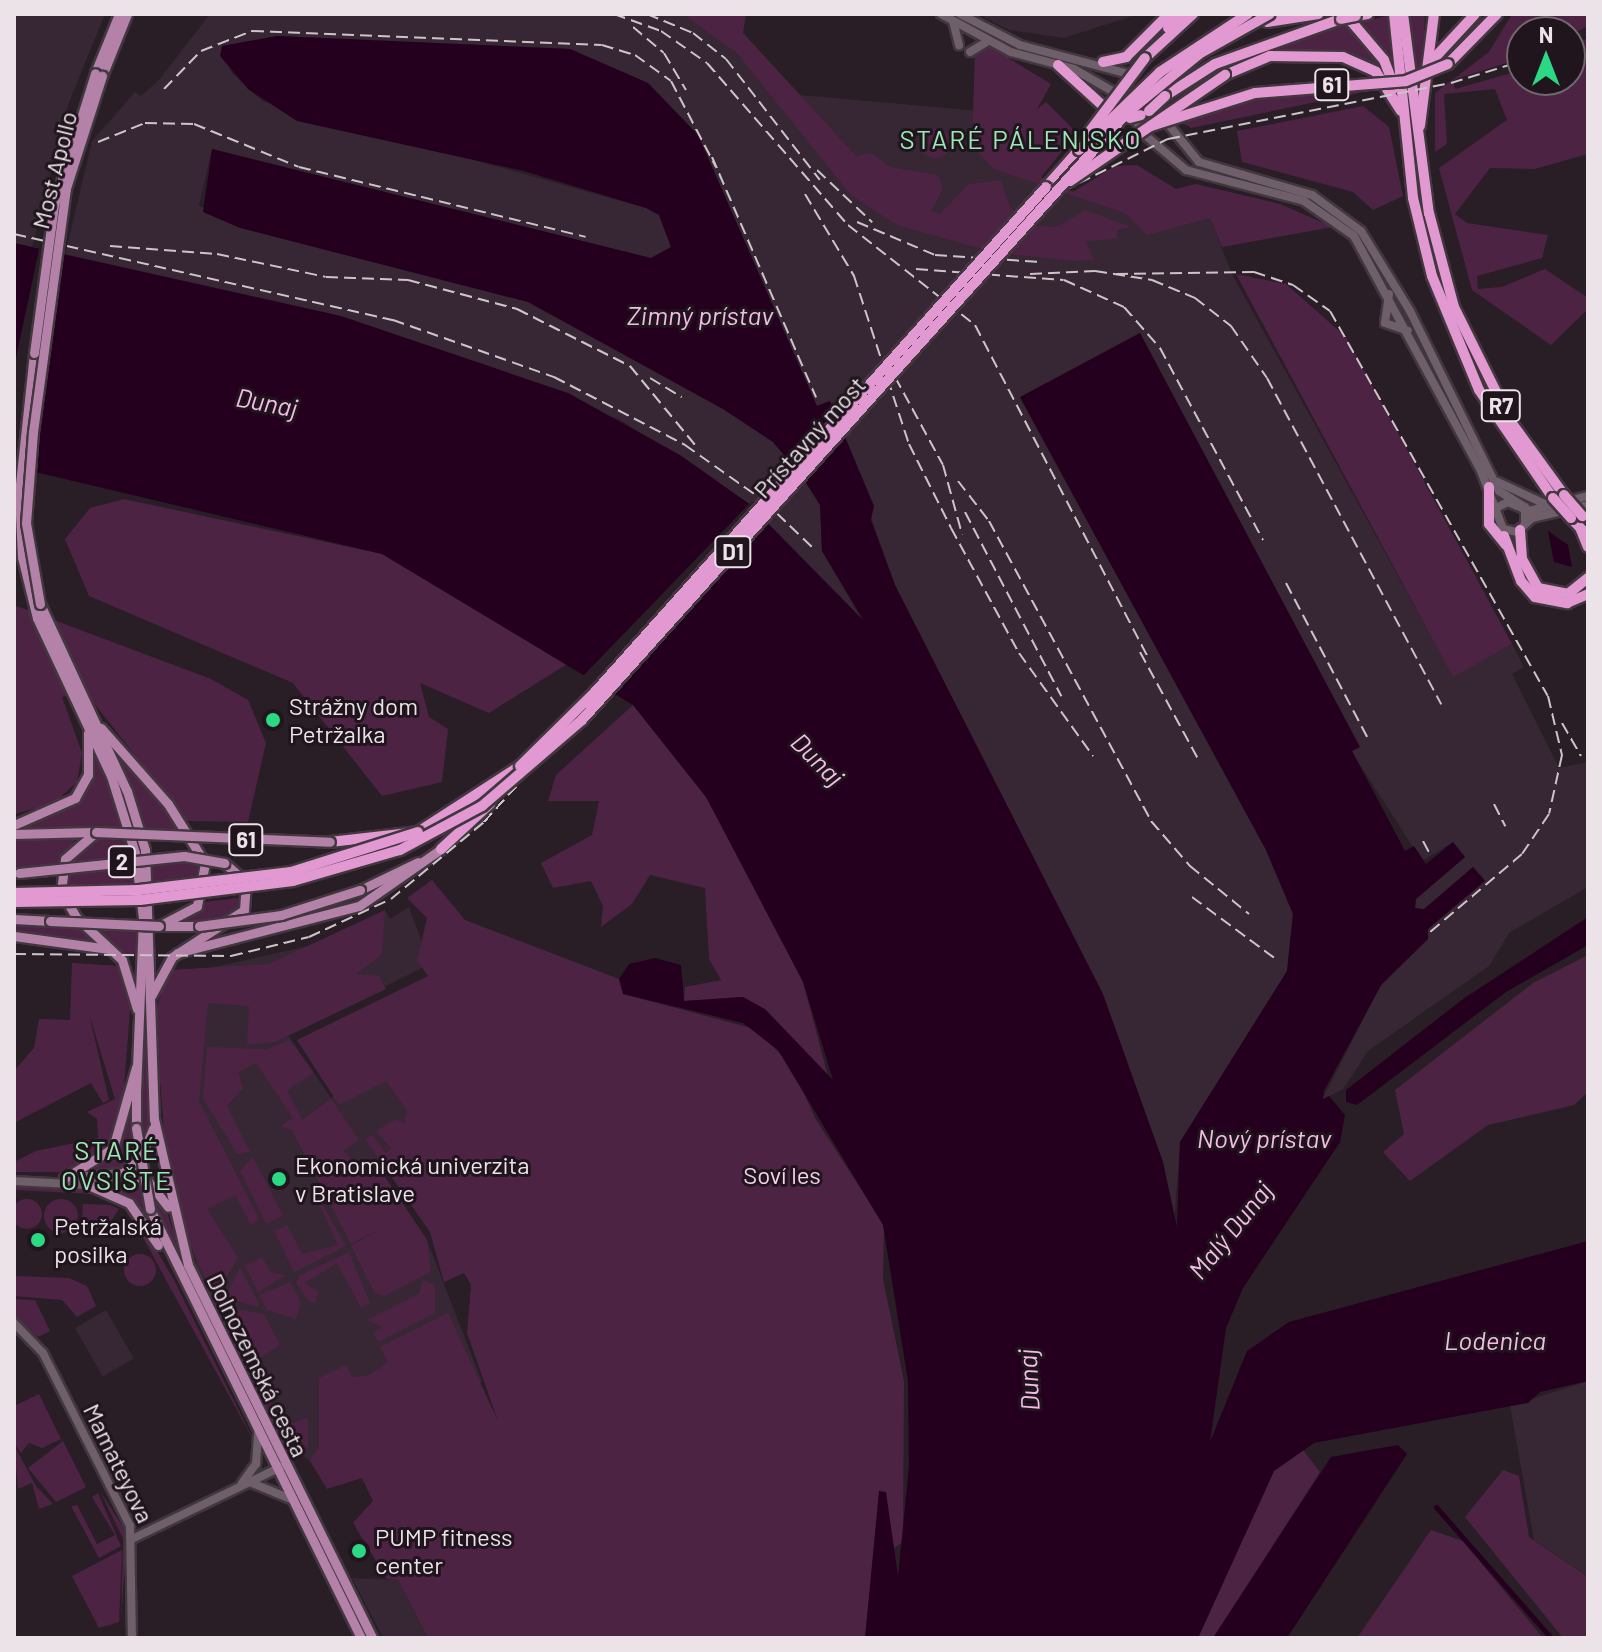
<!DOCTYPE html>
<html>
<head>
<meta charset="utf-8">
<style>
  body { margin:0 }
  #map { position:relative; width:1602px; height:1652px; overflow:hidden; background:#291d26; font-family:Barlow,sans-serif }
  div>[style] { position:absolute }
  .built>* { inset:0; background:#372633; transform-origin:0 0 }
  .green>* { inset:0; background:#4d2344 }
  .round { border-radius:50% }
  .water>* { inset:0; background:#24001e }
  .pier>* { inset:0; background:#291d26; transform-origin:0 0 }
  .canal>* { height:5px; margin:-2.5px; padding:0 2.5px; transform-origin:2.5px; border-radius:2.5px; background:#24001e }
  .roads { filter:drop-shadow(2px 0 #42373f) drop-shadow(-2px 0 #42373f) drop-shadow(0 2px #42373f) drop-shadow(0 -2px #42373f) }
  .secondary>* { height:8px; margin:-4px; padding:0 4px; transform-origin:4px; border-radius:4px; background:#6e5f6a }
  .primary>* { height:9px; margin:-4.5px; padding:0 4.5px; transform-origin:4.5px; border-radius:4.5px; background:#b482a8 }
  .highway>* { height:10px; margin:-5px; padding:0 5px; transform-origin:5px; border-radius:5px; background:#e299d1 }
  .rail>* { height:2px; margin-top:-1px; transform-origin:0; background:repeating-linear-gradient(90deg,#cdc4ca 0 12px,transparent 0 18px) }
  .bridges { filter:drop-shadow(2px 0 #42373f) drop-shadow(-2px 0 #42373f) drop-shadow(0 2px #42373f) drop-shadow(0 -2px #42373f) }
  .primary-bridge>* { height:9px; margin:-4.5px; padding:0 4.5px; transform-origin:4.5px; border-radius:4.5px; background:#b482a8 }
  .highway-bridge>* { height:10px; margin:-5px; padding:0 5px; transform-origin:5px; border-radius:5px; background:#e299d1 }
  .dots>* { width:22px; height:22px; translate:-50% -50%; box-sizing:border-box; border:4px solid #20141d; border-radius:50% }
  span { translate:-50% -50%; white-space:nowrap; text-align:center; line-height:1.15; -webkit-text-stroke:6px #20141d; paint-order:stroke }
  .shield-label span { padding:2px 6px; background:#20141d; border:2px solid; border-radius:6px; -webkit-text-stroke-width:0 }
  .shield-label { font-size:22px; color:#ece3e9; font-weight:700 }
  .street-label { font-size:24px; color:#ece3e9 }
  .poi-label { font-size:24px; color:#ece3e9 }
  .left { translate:0 -50%; text-align:left }
  .park-label { font-size:24px; color:#f8d1ee }
  .neighbourhood-label { font-size:26px; color:#9ce7b7; letter-spacing:2px }
  .water-label { font-size:26px; color:#f4bce6; font-style:italic }
  .frame { position:absolute; inset:0; border:16px solid #ece3e9; pointer-events:none }
  .north { position:absolute; left:1506px; top:16px; width:80px; height:80px; box-sizing:border-box; background:#20141d; border:2px solid #72676f; border-radius:50%; rotate:0deg; font-size:22px; font-weight:700; line-height:32px; text-align:center; color:#ece3e9 }
  .north::after { content:''; display:block; margin:auto; width:28px; height:36px; background:#2dd884; clip-path:polygon(50% 0,100% 100%,50% 72%,0 100%) }
</style>
</head>
<body>
<div id="map">
  <div class="built">
    <div style="clip-path:polygon(14px 14px,105px 14px,68px 105px,32px 247px,14px 243px)"></div>
    <div style="clip-path:polygon(210px 14px,746px 14px,743px 33px,800px 95px,980px 111px,982px 150px,1074px 192px,1210px 218px,1232px 274px,1453px 676px,1512px 644px,1524px 667px,1512px 674px,1559px 768px,1588px 762px,1588px 887px,1509px 933px,1489px 966px,1368px 1051px,1343px 1089px,1322px 1100px,1381px 985px,1428px 939px,1427px 930px,1485px 880px,1473px 867px,1424px 910px,1415px 908px,1416px 899px,1465px 857px,1453px 842px,1422px 861px,1351px 751px,1359px 746px,1140px 333px,1020px 398px,1266px 850px,1293px 914px,1287px 971px,1180px 1142px,1174px 1226px,1163px 1162px,895px 585px,829px 401px,817px 406px,698px 135px,648px 83px,570px 49px,277px 36px,222px 46px,231px 72px,262px 101px,646px 208px,659px 215px,671px 247px,651px 258px,212px 149px,199px 206px,528px 302px,723px 409px,773px 442px,801px 475px,820px 505px,822px 551px,863px 622px,748px 503px,619px 419px,65px 255px,92px 141px,135px 92px,141px 96px,158px 81px)"></div>
    <div style="clip-path:polygon(978px 14px,1139px 14px,1064px 38px,1009px 30px)"></div>
    <div style="clip-path:polygon(409px 907px,430px 964px,288px 1035px,331px 1098px,382px 1075px,417px 1123px,382px 1173px,427px 1240px,482px 1382px,310px 1461px,283px 1440px,198px 1272px,165px 1144px,157px 1027px,201px 970px,317px 944px,385px 910px,390px 919px)"></div>
    <div style="left:106px;top:1310px;width:56px;height:36px;rotate:60deg"></div>
    <div style="clip-path:polygon(1588px 1381px,1588px 1577px,1534px 1540px,1510px 1406px)"></div>
    <div style="clip-path:polygon(352px 1578px,398px 1580px,427px 1636px,437px 1632px,440px 1638px,383px 1638px)"></div>
  </div>
  <div class="green">
    <div style="clip-path:polygon(683px 14px,746px 14px,743px 33px,856px 156px,871px 153px,890px 167px,938px 175px,943px 189px,931px 211px,940px 214px,969px 184px,1001px 180px,1010px 208px,1036px 226px,1057px 227px,1085px 210px,1131px 227px,1117px 230px,1117px 239px,1085px 241px,1094px 260px,1074px 261px,997px 253px,897px 225px,851px 195px,737px 53px)"></div>
    <div style="clip-path:polygon(1407px 14px,1425px 14px,1422px 70px,1415px 73px)"></div>
    <div style="clip-path:polygon(1512px 14px,1588px 14px,1588px 26px,1570px 35px,1522px 32px,1522px 58px,1453px 80px,1455px 89px,1522px 70px,1522px 80px,1570px 80px,1570px 47px,1588px 38px,1588px 154px,1535px 169px,1490px 168px,1455px 214px,1467px 223px,1548px 235px,1542px 258px,1477px 276px,1478px 289px,1502px 287px,1545px 269px,1588px 298px,1588px 309px,1551px 345px,1472px 290px,1439px 168px,1507px 120px,1495px 89px,1444px 94px,1447px 144px,1435px 152px,1435px 93px,1489px 52px)"></div>
    <div style="clip-path:polygon(1390px 15px,1398px 73px,1394px 73px,1359px 23px)"></div>
    <div style="clip-path:polygon(1346px 23px,1383px 71px,1340px 52px,1253px 54px)"></div>
    <div style="clip-path:polygon(987px 45px,1051px 84px,1037px 109px,1046px 102px,1077px 133px,1041px 177px,1073px 192px,1115px 166px,1137px 165px,1176px 189px,1196px 184px,1280px 204px,1333px 227px,1222px 247px,1210px 218px,1147px 235px,1125px 213px,994px 169px,972px 146px,975px 50px)"></div>
    <div style="clip-path:polygon(1383px 88px,1191px 128px,1179px 121px,1276px 95px)"></div>
    <div style="clip-path:polygon(1363px 106px,1389px 127px,1403px 196px,1373px 210px,1353px 192px,1242px 162px,1237px 131px)"></div>
    <div class="round" style="left:920px;top:128px;width:30px;height:30px"></div>
    <div style="clip-path:polygon(1236px 274px,1286px 284px,1346px 337px,1512px 644px,1453px 677px)"></div>
    <div style="clip-path:polygon(124px 499px,382px 554px,567px 664px,489px 713px,420px 683px,429px 717px,448px 729px,442px 782px,382px 796px,293px 683px,89px 596px,65px 539px,90px 508px)"></div>
    <div style="clip-path:polygon(14px 605px,211px 679px,248px 700px,266px 743px,248px 822px,187px 821px,85px 692px,62px 697px,82px 753px,77px 782px,53px 804px,14px 814px)"></div>
    <div style="clip-path:polygon(633px 705px,706px 797px,759px 890px,803px 982px,830px 1084px,742px 997px,684px 1001px,685px 987px,721px 980px,709px 959px,705px 888px,650px 875px,632px 904px,601px 927px,603px 906px,591px 881px,553px 888px,541px 863px,592px 835px,599px 801px,548px 801px,556px 775px)"></div>
    <div style="clip-path:polygon(93px 749px,125px 828px,14px 831px,78px 800px,93px 774px)"></div>
    <div style="clip-path:polygon(113px 752px,157px 797px,183px 832px,144px 829px)"></div>
    <div style="clip-path:polygon(78px 835px,58px 866px,14px 869px,14px 838px)"></div>
    <div style="clip-path:polygon(96px 839px,128px 840px,132px 857px,67px 864px)"></div>
    <div style="clip-path:polygon(201px 861px,204px 877px,152px 882px,151px 863px)"></div>
    <div style="clip-path:polygon(134px 866px,137px 883px,64px 887px,64px 873px)"></div>
    <div style="clip-path:polygon(432px 880px,465px 920px,619px 979px,623px 994px,755px 1029px,792px 1066px,815px 1118px,884px 1225px,883px 1279px,904px 1381px,903px 1542px,894px 1548px,881px 1489px,865px 1638px,427px 1636px,398px 1580px,387px 1579px,353px 1523px,373px 1501px,362px 1478px,327px 1489px,310px 1461px,319px 1447px,319px 1378px,346px 1365px,352px 1377px,370px 1375px,388px 1362px,380px 1347px,448px 1313px,498px 1421px,467px 1333px,471px 1285px,464px 1273px,444px 1282px,430px 1232px,365px 1139px,372px 1135px,386px 1153px,391px 1148px,376px 1131px,395px 1119px,404px 1123px,407px 1111px,386px 1081px,339px 1105px,297px 1040px,428px 976px,417px 961px,427px 918px,407px 898px)"></div>
    <div style="clip-path:polygon(245px 897px,231px 919px,185px 922px,205px 902px)"></div>
    <div style="clip-path:polygon(385px 910px,382px 954px,356px 974px,379px 976px,386px 989px,275px 1042px,247px 1045px,249px 1006px,208px 1003px,199px 1101px,259px 1219px,251px 1225px,235px 1195px,207px 1209px,238px 1258px,214px 1299px,187px 1237px,165px 1144px,155px 1012px,169px 970px,269px 964px)"></div>
    <div style="clip-path:polygon(14px 924px,83px 928px,99px 942px,14px 932px)"></div>
    <div style="clip-path:polygon(93px 928px,140px 930px,139px 956px,124px 956px)"></div>
    <div style="clip-path:polygon(1588px 955px,1587px 1093px,1574px 1105px,1488px 1125px,1410px 1181px,1383px 1152px,1404px 1134px,1395px 1090px,1533px 983px)"></div>
    <div style="clip-path:polygon(72px 963px,121px 966px,131px 998px,121px 1126px,106px 1153px,76px 1172px,14px 1172px,14px 1162px,36px 1151px,98px 1138px,97px 1119px,87px 1112px,115px 1099px,89px 1014px,109px 1100px,103px 1103px,91px 1083px,14px 1123px,15px 1070px,34px 1048px,39px 1019px,70px 1020px)"></div>
    <div style="clip-path:polygon(146px 999px,150px 1128px,144px 1151px,123px 1170px,87px 1175px,119px 1142px,132px 1073px,131px 1127px,140px 1127px)"></div>
    <div style="clip-path:polygon(290px 1040px,314px 1073px,287px 1090px,302px 1120px,331px 1099px,359px 1140px,343px 1151px,370px 1176px,382px 1172px,427px 1240px,431px 1272px,384px 1296px,374px 1292px,351px 1246px,385px 1226px,351px 1244px,292px 1130px,280px 1126px,293px 1118px,256px 1063px,238px 1072px,243px 1088px,227px 1106px,250px 1152px,237px 1154px,203px 1098px,207px 1047px,267px 1049px)"></div>
    <div style="clip-path:polygon(253px 1157px,283px 1216px,266px 1224px,240px 1171px)"></div>
    <div style="clip-path:polygon(123px 1176px,137px 1178px,165px 1206px,196px 1301px,155px 1208px,146px 1211px,154px 1237px,139px 1212px,98px 1186px)"></div>
    <div style="clip-path:polygon(14px 1183px,99px 1189px,114px 1195px,135px 1213px,174px 1280px,257px 1447px,129px 1212px,110px 1195px,14px 1190px)"></div>
    <div style="clip-path:polygon(310px 1183px,346px 1246px,294px 1272px,274px 1231px,287px 1225px,302px 1254px,338px 1245px)"></div>
    <div class="round" style="left:44px;top:1199px;width:34px;height:34px"></div>
    <div class="round" style="left:12px;top:1199px;width:30px;height:30px"></div>
    <div style="clip-path:polygon(83px 1204px,110px 1205px,119px 1209px,106px 1229px,81px 1230px)"></div>
    <div style="clip-path:polygon(349px 1252px,370px 1303px,361px 1308px,337px 1263px,305px 1283px,318px 1292px,315px 1303px,308px 1300px,296px 1283px,300px 1275px)"></div>
    <div class="round" style="left:124px;top:1254px;width:32px;height:32px"></div>
    <div style="clip-path:polygon(262px 1257px,271px 1273px,286px 1275px,258px 1292px,245px 1266px)"></div>
    <div style="clip-path:polygon(240px 1267px,259px 1304px,257px 1307px,225px 1297px)"></div>
    <div style="clip-path:polygon(14px 1276px,69px 1278px,87px 1286px,96px 1306px,77px 1317px,62px 1300px,14px 1296px)"></div>
    <div style="clip-path:polygon(422px 1280px,435px 1285px,435px 1313px,378px 1342px,373px 1333px,382px 1327px,367px 1320px,419px 1294px)"></div>
    <div style="clip-path:polygon(290px 1282px,301px 1302px,296px 1319px,267px 1310px,259px 1295px)"></div>
    <div style="clip-path:polygon(14px 1299px,35px 1300px,50px 1331px,38px 1337px,14px 1317px)"></div>
    <div style="clip-path:polygon(218px 1306px,264px 1314px,280px 1345px,251px 1364px,283px 1426px,308px 1418px,308px 1449px,283px 1440px)"></div>
    <div style="clip-path:polygon(39px 1394px,61px 1439px,42px 1448px,29px 1443px,21px 1453px,14px 1443px,14px 1406px)"></div>
    <div style="clip-path:polygon(63px 1441px,86px 1487px,56px 1502px,28px 1468px)"></div>
    <div style="clip-path:polygon(14px 1445px,36px 1486px,53px 1504px,39px 1509px,32px 1483px,18px 1489px)"></div>
    <div style="clip-path:polygon(1303px 1450px,1320px 1472px,1213px 1638px,1198px 1638px,1274px 1471px)"></div>
    <div style="clip-path:polygon(1503px 1470px,1519px 1476px,1529px 1537px,1588px 1577px,1586px 1638px,1563px 1638px,1465px 1517px)"></div>
    <div style="clip-path:polygon(100px 1491px,127px 1533px,121px 1621px,123px 1539px)"></div>
    <div style="clip-path:polygon(98px 1493px,121px 1546px,99px 1558px,71px 1506px,77px 1505px,97px 1544px,115px 1535px,92px 1497px)"></div>
    <div style="clip-path:polygon(1431px 1530px,1463px 1541px,1543px 1638px,1357px 1638px)"></div>
    <div style="clip-path:polygon(122px 1550px,119px 1622px,99px 1628px,72px 1576px)"></div>
  </div>
  <div class="water">
    <div style="clip-path:polygon(277px 36px,570px 49px,648px 83px,698px 135px,817px 406px,830px 401px,874px 506px,871px 520px,895px 585px,1103px 994px,1163px 1162px,1177px 1227px,1180px 1142px,1287px 971px,1293px 914px,1266px 850px,1020px 397px,1140px 333px,1360px 747px,1352px 751px,1405px 851px,1414px 846px,1426px 864px,1453px 842px,1465px 857px,1416px 899px,1415px 908px,1424px 909px,1473px 867px,1485px 881px,1428px 929px,1428px 939px,1381px 985px,1324px 1091px,1323px 1099px,1329px 1096px,1345px 1115px,1340px 1142px,1243px 1288px,1226px 1328px,1210px 1442px,1247px 1351px,1289px 1322px,1588px 1241px,1588px 1381px,1540px 1392px,1528px 1403px,1314px 1443px,1274px 1471px,1198px 1638px,865px 1638px,879px 1491px,886px 1492px,898px 1576px,909px 1467px,908px 1381px,883px 1225px,778px 1050px,743px 1023px,623px 994px,619px 979px,629px 964px,655px 958px,681px 965px,684px 1001px,743px 997px,765px 1009px,833px 1080px,803px 982px,706px 797px,633px 705px,382px 554px,14px 467px,14px 243px,341px 316px,568px 393px,680px 455px,748px 503px,864px 621px,822px 551px,820px 505px,801px 475px,773px 442px,723px 409px,528px 302px,240px 228px,203px 212px,212px 149px,651px 258px,671px 247px,659px 215px,646px 208px,524px 171px,297px 121px,248px 89px,220px 56px,222px 46px)"></div>
    <div style="clip-path:polygon(1548px 531px,1568px 545px,1572px 567px,1554px 562px)"></div>
    <div style="clip-path:polygon(1588px 917px,1588px 945px,1506px 992px,1357px 1105px,1346px 1102px,1346px 1090px,1463px 999px)"></div>
    <div style="clip-path:polygon(1398px 1445px,1407px 1454px,1287px 1638px,1213px 1638px,1331px 1457px)"></div>
  </div>
  <div class="pier">
    <div style="left:40px;top:245px;width:24px;height:227px;rotate:12deg"></div>
    <div style="left:752px;top:501px;width:28px;height:244px;rotate:44deg"></div>
  </div>
  <div class="canal">
    <div style="left:1436px;top:1507px;width:174px;rotate:48.7deg"></div>
  </div>
  <div class="roads">
    <div class="secondary">
      <div style="left:941px;top:14px;width:80px;rotate:28.5deg"></div>
      <div style="left:1011px;top:52px;width:65px;rotate:15.1deg"></div>
      <div style="left:1074px;top:69px;width:46px;rotate:29.9deg"></div>
      <div style="left:960px;top:14px;width:68px;rotate:27.3deg"></div>
      <div style="left:1020px;top:45px;width:112px;rotate:15deg"></div>
      <div style="left:953px;top:21px;width:25px;rotate:76deg"></div>
      <div style="left:970px;top:52px;width:21px;rotate:-31deg"></div>
      <div style="left:1133px;top:116px;width:13px;rotate:58deg"></div>
      <div style="left:1168px;top:124px;width:49px;rotate:50.8deg"></div>
      <div style="left:1199px;top:162px;width:118px;rotate:16.3deg"></div>
      <div style="left:1312px;top:195px;width:61px;rotate:36.3deg"></div>
      <div style="left:1361px;top:231px;width:94px;rotate:58.5deg"></div>
      <div style="left:1410px;top:311px;width:201px;rotate:63.7deg"></div>
      <div style="left:1499px;top:491px;width:31px;rotate:32deg"></div>
      <div style="left:1525px;top:507px;width:16px;rotate:90deg"></div>
      <div style="left:1145px;top:135px;width:54px;rotate:40.5deg"></div>
      <div style="left:1186px;top:170px;width:122px;rotate:14.7deg"></div>
      <div style="left:1304px;top:201px;width:61px;rotate:35deg"></div>
      <div style="left:1354px;top:236px;width:267px;rotate:61.6deg"></div>
      <div style="left:1481px;top:471px;width:62px;rotate:69.2deg"></div>
      <div style="left:1503px;top:529px;width:14px;rotate:12deg"></div>
      <div style="left:1517px;top:532px;width:21px;rotate:-43deg"></div>
      <div style="left:1532px;top:518px;width:57px;rotate:-13.1deg"></div>
      <div style="left:1389px;top:294px;width:29px;rotate:98deg"></div>
      <div style="left:1385px;top:323px;width:24px;rotate:19deg"></div>
      <div style="left:1498px;top:482px;width:52px;rotate:25.1deg"></div>
      <div style="left:1496px;top:508px;width:13px;rotate:-27deg"></div>
      <div style="left:1508px;top:502px;width:23px;rotate:23deg"></div>
      <div style="left:1529px;top:511px;width:61px;rotate:-14.3deg"></div>
      <div style="left:64px;top:1178px;width:58px;rotate:-4.9deg"></div>
      <div style="left:14px;top:1181px;width:74px;rotate:3.1deg"></div>
      <div style="left:88px;top:1185px;width:37px;rotate:-19deg"></div>
      <div style="left:14px;top:1323px;width:42px;rotate:46deg"></div>
      <div style="left:43px;top:1353px;width:194px;rotate:63.3deg"></div>
      <div style="left:130px;top:1526px;width:112px;rotate:89deg"></div>
      <div style="left:242px;top:1483px;width:24px;rotate:-54deg"></div>
      <div style="left:256px;top:1464px;width:31px;rotate:-86deg"></div>
      <div style="left:252px;top:1483px;width:42px;rotate:22.3deg"></div>
      <div style="left:134px;top:1538px;width:165px;rotate:-25.8deg"></div>
    </div>
    <div class="primary">
      <div style="left:95px;top:73px;width:64px;rotate:-67.9deg"></div>
      <div style="left:102px;top:76px;width:67px;rotate:-68deg"></div>
      <div style="left:34px;top:353px;width:141px;rotate:96.1deg"></div>
      <div style="left:19px;top:493px;width:64px;rotate:87.3deg"></div>
      <div style="left:22px;top:557px;width:63px;rotate:76.2deg"></div>
      <div style="left:37px;top:618px;width:174px;rotate:64.9deg"></div>
      <div style="left:111px;top:776px;width:81px;rotate:72.7deg"></div>
      <div style="left:135px;top:853px;width:65px;rotate:83deg"></div>
      <div style="left:143px;top:918px;width:173px;rotate:92.3deg"></div>
      <div style="left:40px;top:604px;width:206px;rotate:65.1deg"></div>
      <div style="left:127px;top:791px;width:62px;rotate:73deg"></div>
      <div style="left:145px;top:850px;width:269px;rotate:88.1deg"></div>
      <div style="left:154px;top:1119px;width:150px;rotate:76.9deg"></div>
      <div style="left:188px;top:1265px;width:416px;rotate:63.7deg"></div>
      <div style="left:101px;top:728px;width:101px;rotate:48.6deg"></div>
      <div style="left:168px;top:804px;width:70px;rotate:57.9deg"></div>
      <div style="left:205px;top:863px;width:44px;rotate:100.5deg"></div>
      <div style="left:197px;top:906px;width:43px;rotate:152.2deg"></div>
      <div style="left:14px;top:825px;width:67px;rotate:-23.9deg"></div>
      <div style="left:75px;top:798px;width:26px;rotate:-61deg"></div>
      <div style="left:88px;top:775px;width:42px;rotate:-90deg"></div>
      <div style="left:96px;top:832px;width:41px;rotate:138.9deg"></div>
      <div style="left:65px;top:859px;width:32px;rotate:97deg"></div>
      <div style="left:61px;top:891px;width:30px;rotate:60deg"></div>
      <div style="left:76px;top:917px;width:63px;rotate:43.1deg"></div>
      <div style="left:122px;top:960px;width:51px;rotate:73deg"></div>
      <div style="left:14px;top:834px;width:79px;rotate:-1.5deg"></div>
      <div style="left:360px;top:890px;width:64px;rotate:-25.8deg"></div>
      <div style="left:14px;top:919px;width:36px;rotate:3deg"></div>
      <div style="left:166px;top:926px;width:33px"></div>
      <div style="left:14px;top:936px;width:96px;rotate:7.8deg"></div>
      <div style="left:177px;top:953px;width:188px;rotate:-14.5deg"></div>
      <div style="left:359px;top:906px;width:100px;rotate:-34.8deg"></div>
      <div style="left:151px;top:996px;width:44px;rotate:-61.7deg"></div>
      <div style="left:172px;top:957px;width:86px;rotate:-33.1deg"></div>
      <div style="left:244px;top:910px;width:28px;rotate:-86deg"></div>
      <div style="left:246px;top:882px;width:29px;rotate:-139deg"></div>
      <div style="left:136px;top:1088px;width:40px;rotate:90deg"></div>
      <div style="left:123px;top:1173px;width:25px;rotate:16deg"></div>
      <div style="left:147px;top:1180px;width:34px;rotate:52deg"></div>
      <div style="left:123px;top:1173px;width:23px;rotate:-40deg"></div>
      <div style="left:141px;top:1158px;width:32px;rotate:-68deg"></div>
      <div style="left:65px;top:1178px;width:57px;rotate:-32deg"></div>
      <div style="left:113px;top:1148px;width:84px;rotate:-74.1deg"></div>
      <div style="left:88px;top:1185px;width:45px;rotate:23.7deg"></div>
      <div style="left:129px;top:1203px;width:51px;rotate:55.4deg"></div>
      <div style="left:150px;top:1209px;width:478px;rotate:63.8deg"></div>
    </div>
    <div class="highway">
      <div style="left:1345px;top:14px;width:60px;rotate:49.7deg"></div>
      <div style="left:1384px;top:60px;width:30px;rotate:69deg"></div>
      <div style="left:1394px;top:14px;width:185px;rotate:84.1deg"></div>
      <div style="left:1413px;top:198px;width:80px;rotate:76.3deg"></div>
      <div style="left:1432px;top:276px;width:123px;rotate:67.6deg"></div>
      <div style="left:1479px;top:390px;width:131px;rotate:55.6deg"></div>
      <div style="left:1403px;top:14px;width:201px;rotate:82.6deg"></div>
      <div style="left:1429px;top:213px;width:97px;rotate:75.1deg"></div>
      <div style="left:1454px;top:307px;width:128px;rotate:63.6deg"></div>
      <div style="left:1511px;top:422px;width:90px;rotate:54deg"></div>
      <div style="left:1356px;top:16px;width:12px;rotate:-9deg"></div>
      <div style="left:1267px;top:22px;width:52px;rotate:-8.9deg"></div>
      <div style="left:1168px;top:28px;width:18px;rotate:-49deg"></div>
      <div style="left:1145px;top:58px;width:65px;rotate:-42.5deg"></div>
      <div style="left:1103px;top:62px;width:24px;rotate:-12deg"></div>
      <div style="left:1126px;top:57px;width:61px;rotate:-45deg"></div>
      <div style="left:1448px;top:64px;width:70px;rotate:-45.6deg"></div>
      <div style="left:1058px;top:65px;width:61px;rotate:42.3deg"></div>
      <div style="left:1428px;top:65px;width:69px;rotate:-47.3deg"></div>
      <div style="left:1225px;top:75px;width:49px;rotate:-22.9deg"></div>
      <div style="left:1270px;top:56px;width:73px;rotate:0.8deg"></div>
      <div style="left:1343px;top:57px;width:36px;rotate:24deg"></div>
      <div style="left:1376px;top:72px;width:46px;rotate:57.3deg"></div>
      <div style="left:1165px;top:96px;width:59px;rotate:-32.6deg"></div>
      <div style="left:1215px;top:64px;width:134px;rotate:-19.7deg"></div>
      <div style="left:1420px;top:126px;width:113px;rotate:-82.9deg"></div>
      <div style="left:1046px;top:187px;width:50px;rotate:-48.3deg"></div>
      <div style="left:1489px;top:487px;width:37px;rotate:90deg"></div>
      <div style="left:1489px;top:524px;width:27px;rotate:51deg"></div>
      <div style="left:1571px;top:518px;width:25px;rotate:47deg"></div>
      <div style="left:1520px;top:530px;width:29px;rotate:86deg"></div>
      <div style="left:1522px;top:559px;width:33px;rotate:61deg"></div>
      <div style="left:1538px;top:588px;width:31px;rotate:11deg"></div>
      <div style="left:1568px;top:594px;width:26px;rotate:-39deg"></div>
      <div style="left:1581px;top:530px;width:18px;rotate:68deg"></div>
      <div style="left:1504px;top:536px;width:48px;rotate:69.3deg"></div>
      <div style="left:1521px;top:581px;width:21px;rotate:49deg"></div>
      <div style="left:1535px;top:597px;width:33px;rotate:11deg"></div>
      <div style="left:1567px;top:603px;width:23px;rotate:-23deg"></div>
      <div style="left:330px;top:842px;width:89px;rotate:-6.5deg"></div>
      <div style="left:418px;top:832px;width:121px;rotate:-32.9deg"></div>
      <div style="left:441px;top:849px;width:67px;rotate:-42.6deg"></div>
    </div>
  </div>
  <div class="rail">
    <div style="left:614px;top:14px;width:50px;rotate:19.9deg"></div>
    <div style="left:661px;top:31px;width:56px;rotate:34.8deg"></div>
    <div style="left:707px;top:63px;width:215px;rotate:49deg"></div>
    <div style="left:848px;top:225px;width:162px;rotate:38.2deg"></div>
    <div style="left:975px;top:325px;width:375px;rotate:62.5deg"></div>
    <div style="left:647px;top:14px;width:50px;rotate:22.4deg"></div>
    <div style="left:693px;top:33px;width:42px;rotate:38.2deg"></div>
    <div style="left:726px;top:59px;width:153px;rotate:52.2deg"></div>
    <div style="left:633px;top:27px;width:40px;rotate:40deg"></div>
    <div style="left:664px;top:53px;width:43px;rotate:59.3deg"></div>
    <div style="left:1570px;top:44px;width:20px;rotate:-27deg"></div>
    <div style="left:164px;top:89px;width:53px;rotate:-45.8deg"></div>
    <div style="left:201px;top:51px;width:55px;rotate:-21.4deg"></div>
    <div style="left:252px;top:31px;width:350px;rotate:2.3deg"></div>
    <div style="left:602px;top:45px;width:34px;rotate:17deg"></div>
    <div style="left:635px;top:55px;width:44px;rotate:35.8deg"></div>
    <div style="left:671px;top:81px;width:97px;rotate:62.4deg"></div>
    <div style="left:98px;top:142px;width:51px;rotate:-22deg"></div>
    <div style="left:145px;top:123px;width:49px;rotate:1.2deg"></div>
    <div style="left:194px;top:124px;width:113px;rotate:22.3deg"></div>
    <div style="left:299px;top:167px;width:295px;rotate:13.7deg"></div>
    <div style="left:712px;top:157px;width:262px;rotate:66.6deg"></div>
    <div style="left:817px;top:170px;width:76px;rotate:43.4deg"></div>
    <div style="left:805px;top:194px;width:96px;rotate:59.1deg"></div>
    <div style="left:854px;top:276px;width:177px;rotate:71.9deg"></div>
    <div style="left:909px;top:444px;width:94px;rotate:63.4deg"></div>
    <div style="left:951px;top:528px;width:142px;rotate:61.5deg"></div>
    <div style="left:1019px;top:653px;width:127px;rotate:54.3deg"></div>
    <div style="left:857px;top:222px;width:85px;rotate:22.9deg"></div>
    <div style="left:935px;top:255px;width:106px;rotate:3.8deg"></div>
    <div style="left:14px;top:234px;width:389px;rotate:12.8deg"></div>
    <div style="left:393px;top:320px;width:171px;rotate:19.5deg"></div>
    <div style="left:554px;top:377px;width:148px;rotate:27.4deg"></div>
    <div style="left:685px;top:445px;width:97px;rotate:35.3deg"></div>
    <div style="left:764px;top:501px;width:69px;rotate:43.8deg"></div>
    <div style="left:110px;top:246px;width:107px;rotate:4.3deg"></div>
    <div style="left:217px;top:254px;width:111px;rotate:11.9deg"></div>
    <div style="left:326px;top:277px;width:82px;rotate:2.1deg"></div>
    <div style="left:408px;top:280px;width:113px;rotate:14.9deg"></div>
    <div style="left:517px;top:309px;width:127px;rotate:26.8deg"></div>
    <div style="left:630px;top:366px;width:104px;rotate:50.5deg"></div>
    <div style="left:916px;top:269px;width:148px;rotate:4.3deg"></div>
    <div style="left:1064px;top:280px;width:66px;rotate:24.2deg"></div>
    <div style="left:1124px;top:307px;width:55px;rotate:48.7deg"></div>
    <div style="left:1160px;top:348px;width:218px;rotate:61.8deg"></div>
    <div style="left:1030px;top:274px;width:65px;rotate:-2.6deg"></div>
    <div style="left:1095px;top:271px;width:58px;rotate:9deg"></div>
    <div style="left:1152px;top:280px;width:47px;rotate:22.7deg"></div>
    <div style="left:1195px;top:298px;width:46px;rotate:37.9deg"></div>
    <div style="left:1231px;top:326px;width:63px;rotate:55.3deg"></div>
    <div style="left:1267px;top:378px;width:370px;rotate:61.9deg"></div>
    <div style="left:1116px;top:274px;width:138px;rotate:-0.8deg"></div>
    <div style="left:1254px;top:272px;width:41px;rotate:18.4deg"></div>
    <div style="left:1293px;top:285px;width:45px;rotate:35.1deg"></div>
    <div style="left:1330px;top:311px;width:442px;rotate:60.5deg"></div>
    <div style="left:1548px;top:696px;width:61px;rotate:76.7deg"></div>
    <div style="left:1562px;top:755px;width:60px;rotate:102.4deg"></div>
    <div style="left:1549px;top:814px;width:48px;rotate:124deg"></div>
    <div style="left:1522px;top:854px;width:122px;rotate:139.7deg"></div>
    <div style="left:895px;top:377px;width:100px;rotate:61.4deg"></div>
    <div style="left:943px;top:465px;width:72px;rotate:74.6deg"></div>
    <div style="left:650px;top:378px;width:37px;rotate:31deg"></div>
    <div style="left:958px;top:481px;width:51px;rotate:52.2deg"></div>
    <div style="left:989px;top:521px;width:341px;rotate:61.6deg"></div>
    <div style="left:1151px;top:821px;width:60px;rotate:49.1deg"></div>
    <div style="left:1190px;top:866px;width:76px;rotate:39.1deg"></div>
    <div style="left:965px;top:512px;width:208px;rotate:62.4deg"></div>
    <div style="left:1286px;top:583px;width:180px;rotate:62.2deg"></div>
    <div style="left:1140px;top:652px;width:122px;rotate:61.5deg"></div>
    <div style="left:1562px;top:723px;width:38px;rotate:60deg"></div>
    <div style="left:1494px;top:804px;width:25px;rotate:63deg"></div>
    <div style="left:1423px;top:841px;width:15px;rotate:62deg"></div>
    <div style="left:1192px;top:897px;width:106px;rotate:36.5deg"></div>
    <div style="left:14px;top:954px;width:217px;rotate:0.5deg"></div>
    <div style="left:231px;top:956px;width:80px;rotate:-13.7deg"></div>
    <div style="left:309px;top:937px;width:90px;rotate:-24.9deg"></div>
    <div style="left:391px;top:899px;width:121px;rotate:-39.6deg"></div>
    <div style="left:484px;top:822px;width:840px;rotate:-47.9deg"></div>
    <div style="left:1047px;top:199px;width:135px;rotate:-26.4deg"></div>
    <div style="left:1168px;top:139px;width:288px;rotate:-11.2deg"></div>
    <div style="left:1451px;top:83px;width:74px;rotate:-17.2deg"></div>
  </div>
  <div class="bridges">
    <div class="primary-bridge">
      <div style="left:34px;top:353px;width:149px;rotate:-82.3deg"></div>
      <div style="left:54px;top:205px;width:138px;rotate:-72.7deg"></div>
      <div style="left:40px;top:604px;width:82px;rotate:-99.8deg"></div>
      <div style="left:26px;top:523px;width:91px;rotate:-85.6deg"></div>
      <div style="left:33px;top:432px;width:246px;rotate:-82.3deg"></div>
      <div style="left:66px;top:188px;width:118px;rotate:-72.2deg"></div>
      <div style="left:96px;top:832px;width:234px;rotate:2.4deg"></div>
      <div style="left:19px;top:873px;width:166px;rotate:-5.9deg"></div>
      <div style="left:184px;top:856px;width:41px;rotate:9.9deg"></div>
      <div style="left:50px;top:921px;width:109px;rotate:2.6deg"></div>
      <div style="left:199px;top:926px;width:83px;rotate:-7.6deg"></div>
      <div style="left:281px;top:915px;width:83px;rotate:-17.6deg"></div>
      <div style="left:136px;top:1128px;width:82px;rotate:80.2deg"></div>
    </div>
    <div class="highway-bridge">
      <div style="left:1341px;top:19px;width:15px;rotate:-11deg"></div>
      <div style="left:1149px;top:111px;width:22px;rotate:-43deg"></div>
      <div style="left:1130px;top:118px;width:11px;rotate:-15deg"></div>
      <div style="left:1151px;top:126px;width:109px;rotate:-17.6deg"></div>
      <div style="left:1255px;top:93px;width:151px;rotate:-4.5deg"></div>
      <div style="left:1406px;top:81px;width:45px;rotate:-22deg"></div>
      <div style="left:1090px;top:131px;width:91px;rotate:-53deg"></div>
      <div style="left:1079px;top:150px;width:112px;rotate:-43.9deg"></div>
      <div style="left:1160px;top:72px;width:105px;rotate:-33.4deg"></div>
      <div style="left:1070px;top:181px;width:188px;rotate:-34.4deg"></div>
      <div style="left:1564px;top:495px;width:28px;rotate:49deg"></div>
      <div style="left:1553px;top:498px;width:27px;rotate:48deg"></div>
      <div style="left:520px;top:766px;width:105px;rotate:-44.6deg"></div>
      <div style="left:595px;top:692px;width:677px;rotate:-48.23deg"></div>
      <div style="left:14px;top:893px;width:125px;rotate:-1.4deg"></div>
      <div style="left:139px;top:890px;width:153px;rotate:-6.8deg"></div>
      <div style="left:291px;top:872px;width:133px;rotate:-17.5deg"></div>
      <div style="left:14px;top:902px;width:126px;rotate:-0.9deg"></div>
      <div style="left:140px;top:900px;width:154px;rotate:-7.1deg"></div>
      <div style="left:293px;top:881px;width:111px;rotate:-16.2deg"></div>
      <div style="left:400px;top:850px;width:93px;rotate:-28.2deg"></div>
      <div style="left:482px;top:806px;width:132px;rotate:-40.7deg"></div>
      <div style="left:582px;top:720px;width:816px;rotate:-48.08deg"></div>
      <div style="left:1127px;top:113px;width:93px;rotate:-39.3deg"></div>
      <div style="left:1199px;top:54px;width:81px;rotate:-29.4deg"></div>
    </div>
  </div>
  <div class="dots">
    <div style="left:273px;top:720px;background:#2dd884"></div>
    <div style="left:279px;top:1179px;background:#2dd884"></div>
    <div style="left:38px;top:1240px;background:#2dd884"></div>
    <div style="left:359px;top:1551px;background:#2dd884"></div>
  </div>
  <div class="shield-label">
    <span style="left:1332px;top:85px">61</span>
    <span style="left:1501px;top:406px">R7</span>
    <span style="left:733px;top:552px">D1</span>
    <span style="left:246px;top:840px">61</span>
    <span style="left:122px;top:862px">2</span>
  </div>
  <div class="street-label">
    <span style="left:54px;top:170px;rotate:-76deg">Most Apollo</span>
    <span style="left:809px;top:437px;rotate:-48deg">Prístavný most</span>
    <span style="left:258px;top:1365px;rotate:64deg">Dolnozemská cesta</span>
    <span style="left:119px;top:1463px;rotate:64deg">Mamateyova</span>
  </div>
  <div class="poi-label">
    <span class="left" style="left:289px;top:720px">Strážny dom<br>Petržalka</span>
    <span class="left" style="left:295px;top:1179px">Ekonomická univerzita<br>v Bratislave</span>
    <span class="left" style="left:54px;top:1240px">Petržalská<br>posilka</span>
    <span class="left" style="left:375px;top:1551px">PUMP fitness<br>center</span>
  </div>
  <div class="park-label">
    <span style="left:782px;top:1175px">Soví les</span>
  </div>
  <div class="neighbourhood-label">
    <span style="left:1021px;top:139px">STARÉ PÁLENISKO</span>
    <span style="left:117px;top:1165px">STARÉ<br>OVSIŠTE</span>
  </div>
  <div class="water-label">
    <span style="left:700px;top:315px">Zimný prístav</span>
    <span style="left:267px;top:402px;rotate:11deg">Dunaj</span>
    <span style="left:818px;top:759px;rotate:45deg">Dunaj</span>
    <span style="left:1264px;top:1138px">Nový prístav</span>
    <span style="left:1230px;top:1230px;rotate:-51deg">Malý Dunaj</span>
    <span style="left:1495px;top:1340px">Lodenica</span>
    <span style="left:1028px;top:1380px;rotate:-93deg">Dunaj</span>
  </div>
  <div class="frame"></div>
  <div class="north">N</div>
</div>
</body>
</html>
